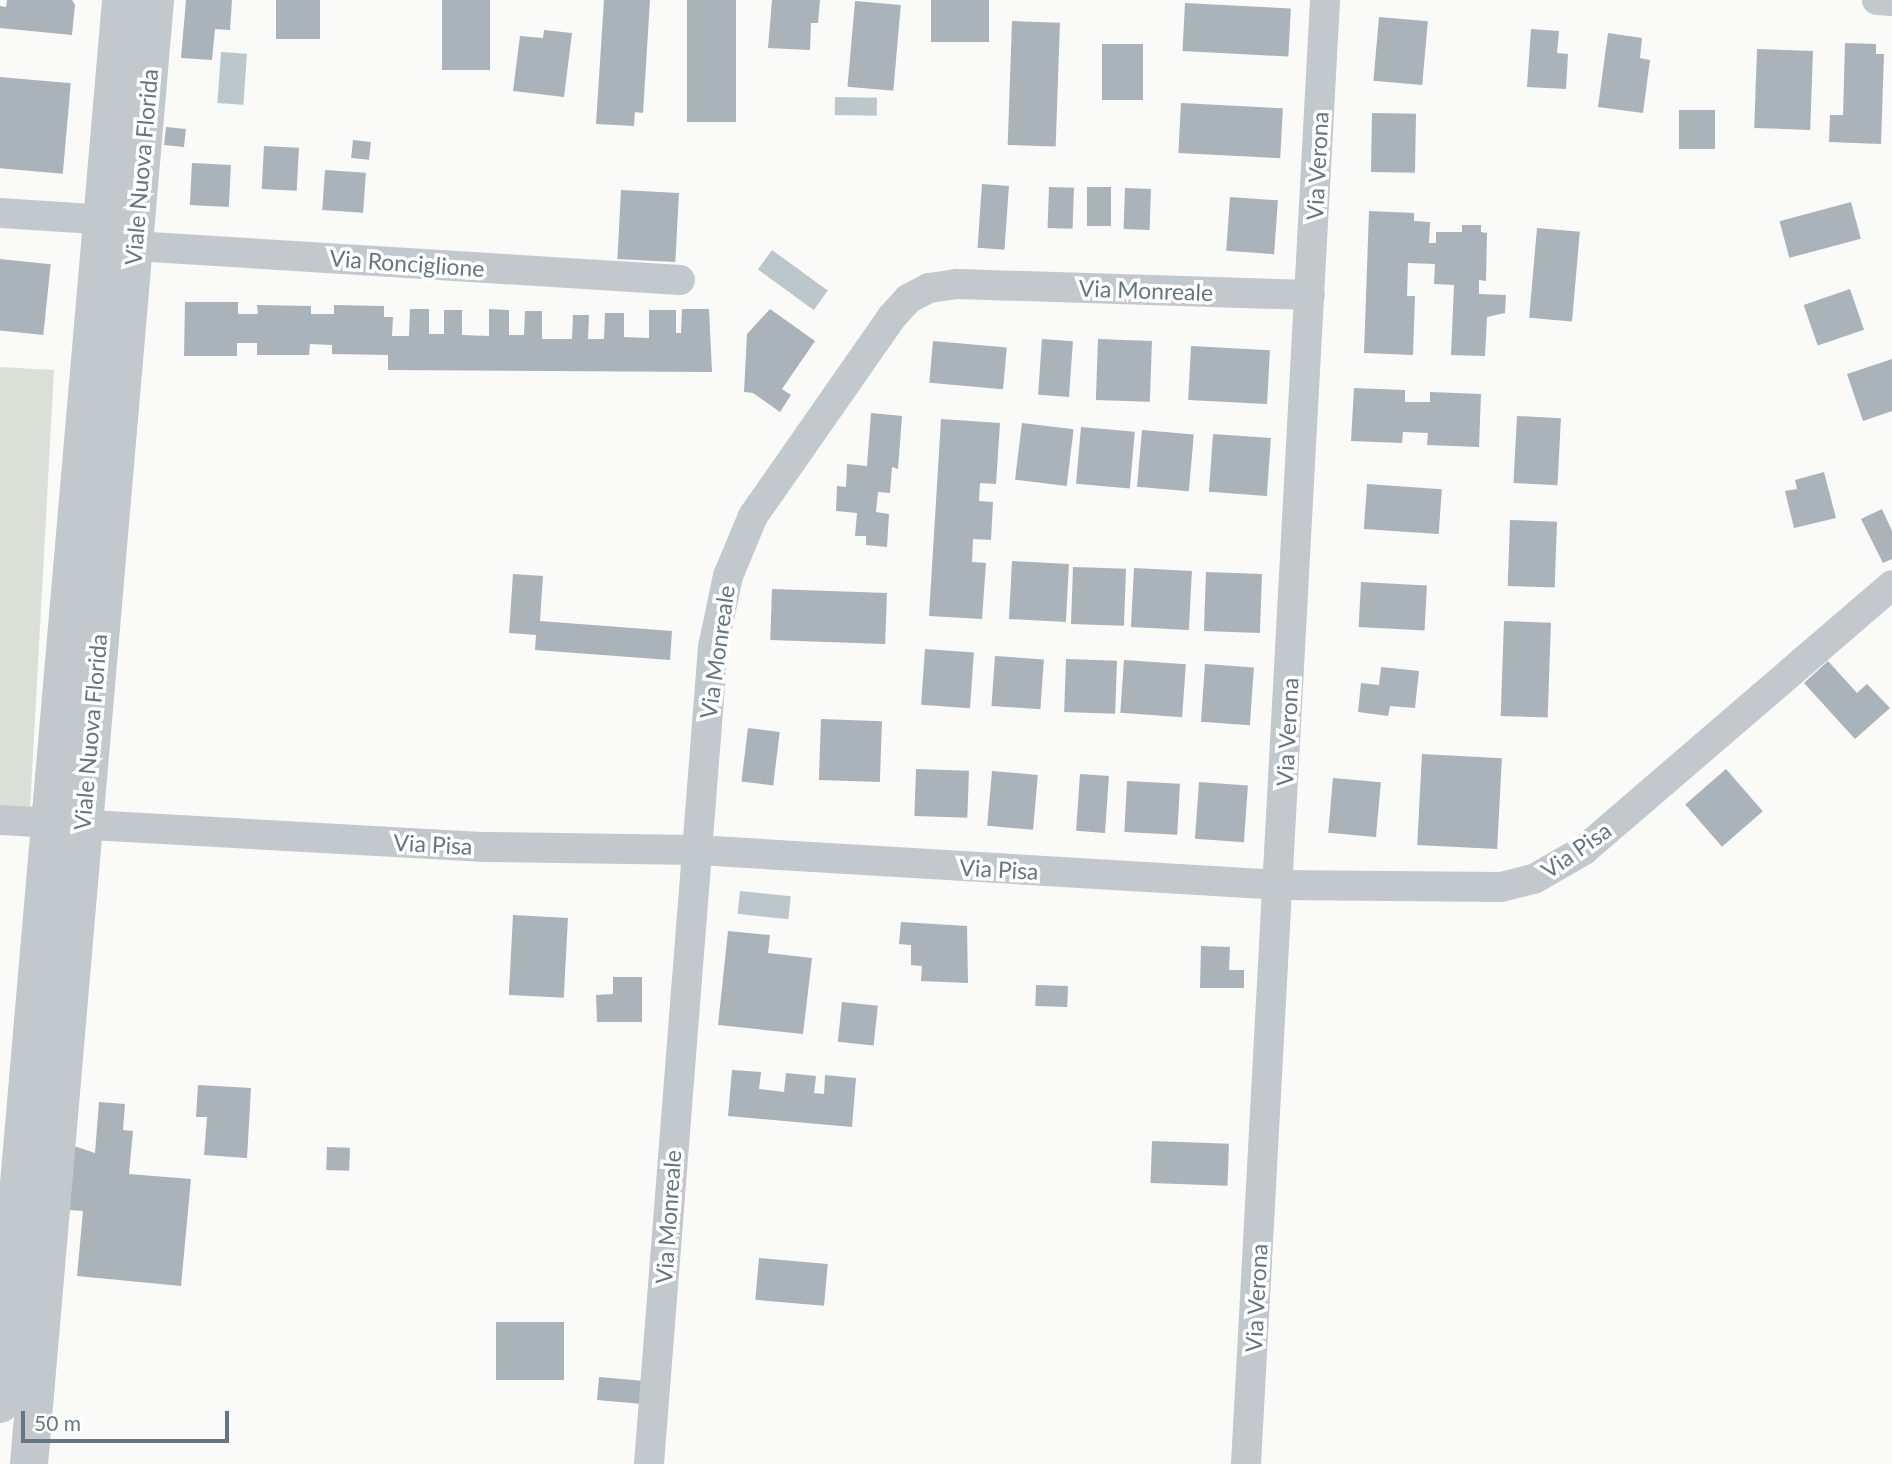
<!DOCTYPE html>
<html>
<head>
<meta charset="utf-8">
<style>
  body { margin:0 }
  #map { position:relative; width:1892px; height:1464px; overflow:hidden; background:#fafaf8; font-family:Lato,sans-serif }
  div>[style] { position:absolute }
  .green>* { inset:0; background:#dadfd7 }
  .water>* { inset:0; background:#bbc7cb; transform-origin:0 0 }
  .building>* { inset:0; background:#aab3b9; transform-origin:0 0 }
  .minor>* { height:30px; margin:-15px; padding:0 15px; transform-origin:15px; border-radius:15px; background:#c3c8cc }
  .tertiary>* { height:38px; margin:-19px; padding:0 19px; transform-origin:19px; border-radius:19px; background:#c3c8cc }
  span { translate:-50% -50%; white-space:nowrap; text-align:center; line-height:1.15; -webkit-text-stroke:7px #fff; paint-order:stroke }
  .street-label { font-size:23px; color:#657683 }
  .scale { position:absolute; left:21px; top:1411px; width:208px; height:32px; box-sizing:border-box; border:4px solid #657683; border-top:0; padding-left:9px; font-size:21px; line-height:24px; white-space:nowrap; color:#657683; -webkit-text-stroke:5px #fff; paint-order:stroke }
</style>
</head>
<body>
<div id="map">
  <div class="green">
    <div style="clip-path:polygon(0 367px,54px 370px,30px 810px,0 808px)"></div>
  </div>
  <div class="water">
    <div style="left:221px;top:52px;width:26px;height:51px;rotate:4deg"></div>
    <div style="left:835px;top:97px;width:42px;height:18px;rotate:1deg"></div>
    <div style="left:772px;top:250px;width:69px;height:24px;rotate:36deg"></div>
    <div style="left:740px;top:891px;width:51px;height:23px;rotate:6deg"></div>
  </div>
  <div class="building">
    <div style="clip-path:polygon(7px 0,72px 0,75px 5px,72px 35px,0 28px,0 6px,6px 7px)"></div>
    <div style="clip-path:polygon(186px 0,232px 0,230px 30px,215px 29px,212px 60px,181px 58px)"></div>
    <div style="left:276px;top:0;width:44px;height:39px"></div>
    <div style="left:442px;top:0;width:48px;height:70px"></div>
    <div style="clip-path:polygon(604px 0,650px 0,643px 113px,635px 112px,634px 126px,596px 124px)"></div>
    <div style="left:687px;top:0;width:49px;height:122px"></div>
    <div style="clip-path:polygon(772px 0,820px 0,818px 23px,811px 23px,810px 50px,768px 48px)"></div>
    <div style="left:931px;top:0;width:58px;height:42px"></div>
    <div style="left:855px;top:1px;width:46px;height:86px;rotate:5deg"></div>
    <div style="left:1185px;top:3px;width:106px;height:48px;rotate:3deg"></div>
    <div style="left:1379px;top:17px;width:49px;height:64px;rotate:5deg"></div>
    <div style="left:1012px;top:21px;width:48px;height:124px;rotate:2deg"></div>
    <div style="clip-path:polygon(1531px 29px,1559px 31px,1557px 53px,1568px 54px,1566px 89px,1527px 87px)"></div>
    <div style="clip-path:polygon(544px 30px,572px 33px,564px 97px,513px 91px,520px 36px,543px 38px)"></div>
    <div style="clip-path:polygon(1608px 33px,1642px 38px,1640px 58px,1650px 60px,1643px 113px,1598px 107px)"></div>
    <div style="clip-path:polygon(1845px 43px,1876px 44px,1876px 54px,1884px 54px,1881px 144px,1829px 142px,1830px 115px,1843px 115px)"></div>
    <div style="left:1102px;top:44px;width:41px;height:56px"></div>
    <div style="left:1757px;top:49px;width:56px;height:79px;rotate:2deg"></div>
    <div style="left:0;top:77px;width:71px;height:91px;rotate:5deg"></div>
    <div style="left:1181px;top:103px;width:102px;height:50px;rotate:3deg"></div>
    <div style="left:1715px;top:110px;width:39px;height:36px;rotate:90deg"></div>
    <div style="left:1372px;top:113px;width:44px;height:59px;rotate:1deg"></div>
    <div style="left:166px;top:127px;width:20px;height:18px;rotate:6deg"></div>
    <div style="left:353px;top:140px;width:18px;height:18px;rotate:6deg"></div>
    <div style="left:264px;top:146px;width:35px;height:43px;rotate:3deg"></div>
    <div style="left:192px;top:163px;width:39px;height:42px;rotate:3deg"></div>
    <div style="left:325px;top:170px;width:41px;height:40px;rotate:4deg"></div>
    <div style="left:982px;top:184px;width:27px;height:64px;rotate:4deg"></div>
    <div style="left:1049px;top:187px;width:25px;height:41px;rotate:2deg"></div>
    <div style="left:1087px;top:187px;width:24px;height:39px"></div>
    <div style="left:1125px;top:188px;width:26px;height:41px;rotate:2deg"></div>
    <div style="left:621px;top:190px;width:58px;height:69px;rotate:3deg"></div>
    <div style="left:1230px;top:197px;width:48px;height:54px;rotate:4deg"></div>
    <div style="left:1851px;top:202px;width:38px;height:74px;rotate:75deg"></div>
    <div style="clip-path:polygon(1369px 211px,1414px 213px,1414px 221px,1430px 222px,1429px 243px,1436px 243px,1436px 232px,1462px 232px,1462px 225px,1481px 225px,1481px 232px,1487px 233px,1486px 281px,1479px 280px,1479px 294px,1506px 295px,1505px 313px,1487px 317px,1485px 356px,1451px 355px,1454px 285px,1434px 284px,1435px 264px,1408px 263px,1407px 296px,1415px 296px,1413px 355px,1364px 353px)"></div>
    <div style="left:1537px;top:228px;width:43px;height:90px;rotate:5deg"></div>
    <div style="left:0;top:259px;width:51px;height:71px;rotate:6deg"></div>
    <div style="left:1850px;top:289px;width:43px;height:49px;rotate:71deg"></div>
    <div style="clip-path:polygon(185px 302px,238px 302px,238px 314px,258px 314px,257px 305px,311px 306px,311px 314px,334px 314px,334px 305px,384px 306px,384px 317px,393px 317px,392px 336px,409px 336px,410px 309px,429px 309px,429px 334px,444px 334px,444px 310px,462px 310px,462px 335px,489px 336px,489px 309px,509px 310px,509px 335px,524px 335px,525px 311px,542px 311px,542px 339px,572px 339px,573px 315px,589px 315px,588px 339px,604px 339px,605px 313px,624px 313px,624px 337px,649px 338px,649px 310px,676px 310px,676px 333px,681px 333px,682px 309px,709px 309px,712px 372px,388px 370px,388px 355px,332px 354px,332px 345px,310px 344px,309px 355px,257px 355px,257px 343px,237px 343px,237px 356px,184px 356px)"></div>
    <div style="clip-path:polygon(770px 309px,815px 341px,782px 389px,791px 395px,780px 412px,753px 393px,744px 392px,747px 334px)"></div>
    <div style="left:1042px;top:339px;width:31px;height:56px;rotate:4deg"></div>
    <div style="left:1098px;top:339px;width:54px;height:61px;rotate:2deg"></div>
    <div style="left:933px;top:341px;width:74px;height:42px;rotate:5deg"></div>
    <div style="left:1191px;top:346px;width:79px;height:54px;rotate:3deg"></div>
    <div style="clip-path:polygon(1892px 359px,1892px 411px,1863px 421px,1847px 374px)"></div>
    <div style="clip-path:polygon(1354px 388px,1405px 390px,1405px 402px,1430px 402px,1430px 392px,1481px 394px,1479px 447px,1427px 445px,1428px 433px,1403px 432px,1402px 443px,1351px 441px)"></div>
    <div style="clip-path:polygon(871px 413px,902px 416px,898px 469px,892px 467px,890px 493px,878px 492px,876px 512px,889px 514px,887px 547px,866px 545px,866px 536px,855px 536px,857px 513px,836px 511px,837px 486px,846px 487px,847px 464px,867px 466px)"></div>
    <div style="left:1517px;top:416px;width:44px;height:67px;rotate:3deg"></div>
    <div style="clip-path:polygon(941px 419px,1000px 423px,996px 484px,980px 483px,979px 501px,993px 502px,991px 540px,973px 539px,972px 562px,986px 563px,982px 619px,929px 616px)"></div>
    <div style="left:1022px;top:423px;width:52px;height:57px;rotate:7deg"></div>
    <div style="left:1081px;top:427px;width:54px;height:57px;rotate:5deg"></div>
    <div style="left:1142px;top:430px;width:52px;height:57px;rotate:5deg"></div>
    <div style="left:1213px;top:434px;width:58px;height:58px;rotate:4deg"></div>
    <div style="clip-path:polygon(1824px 472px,1836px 518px,1794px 528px,1785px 491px,1797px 489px,1795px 480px)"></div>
    <div style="left:1367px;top:484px;width:75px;height:45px;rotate:4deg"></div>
    <div style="clip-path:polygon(1882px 509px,1892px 531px,1892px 559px,1883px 563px,1861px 519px)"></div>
    <div style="left:1510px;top:520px;width:47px;height:66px;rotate:2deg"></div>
    <div style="left:1012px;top:561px;width:57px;height:58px;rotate:3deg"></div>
    <div style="left:1073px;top:567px;width:53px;height:57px;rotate:2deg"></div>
    <div style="left:1134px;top:568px;width:58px;height:59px;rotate:3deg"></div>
    <div style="left:1206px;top:572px;width:56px;height:59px;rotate:2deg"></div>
    <div style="clip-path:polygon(513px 574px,543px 576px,540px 621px,672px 631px,670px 660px,535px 650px,536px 635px,509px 633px)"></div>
    <div style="left:1361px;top:582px;width:66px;height:45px;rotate:3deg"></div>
    <div style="left:772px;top:589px;width:115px;height:51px;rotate:2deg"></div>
    <div style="left:1504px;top:621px;width:47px;height:95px;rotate:2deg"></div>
    <div style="left:925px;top:649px;width:49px;height:56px;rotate:4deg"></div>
    <div style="left:995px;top:656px;width:49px;height:50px;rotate:4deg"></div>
    <div style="left:1066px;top:659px;width:51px;height:53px;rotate:2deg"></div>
    <div style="left:1124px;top:660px;width:62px;height:53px;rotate:4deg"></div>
    <div style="clip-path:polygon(1828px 661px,1857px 693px,1867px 684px,1890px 708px,1855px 739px,1804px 683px)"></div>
    <div style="left:1205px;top:664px;width:49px;height:58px;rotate:4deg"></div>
    <div style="clip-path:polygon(1381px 667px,1419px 671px,1415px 708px,1390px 706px,1388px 716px,1358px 712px,1361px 683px,1379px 685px)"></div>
    <div style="left:821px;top:719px;width:61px;height:61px;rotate:2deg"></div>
    <div style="left:748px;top:728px;width:32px;height:54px;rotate:7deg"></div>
    <div style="left:1422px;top:754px;width:80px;height:91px;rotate:3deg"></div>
    <div style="left:916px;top:769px;width:53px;height:47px;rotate:2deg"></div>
    <div style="left:1726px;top:769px;width:56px;height:54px;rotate:49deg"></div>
    <div style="left:992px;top:771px;width:46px;height:55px;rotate:5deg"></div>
    <div style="left:1080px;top:774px;width:29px;height:57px;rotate:4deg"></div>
    <div style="left:1333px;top:778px;width:48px;height:55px;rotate:5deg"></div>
    <div style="left:1127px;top:781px;width:53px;height:51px;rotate:3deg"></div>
    <div style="left:1199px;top:782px;width:49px;height:57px;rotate:4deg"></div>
    <div style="left:513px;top:915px;width:55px;height:80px;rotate:3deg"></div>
    <div style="clip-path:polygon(901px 922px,967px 926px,968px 983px,921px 981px,922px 966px,911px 965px,911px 945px,899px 944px)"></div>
    <div style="clip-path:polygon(728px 931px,770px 935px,768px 953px,812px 958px,803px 1034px,718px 1025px)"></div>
    <div style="clip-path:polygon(1201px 946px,1230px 947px,1229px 970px,1244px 970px,1244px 988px,1200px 988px)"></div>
    <div style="clip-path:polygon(613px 977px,642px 977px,642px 1022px,597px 1022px,596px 995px,613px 994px)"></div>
    <div style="left:1036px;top:985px;width:32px;height:21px;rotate:2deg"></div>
    <div style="left:842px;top:1002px;width:36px;height:40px;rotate:6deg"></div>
    <div style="clip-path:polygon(732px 1070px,761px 1072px,759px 1089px,784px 1092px,786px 1073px,816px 1076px,814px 1093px,824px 1094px,825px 1075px,856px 1078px,852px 1127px,728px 1116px)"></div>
    <div style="clip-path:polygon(198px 1085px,251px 1088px,247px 1158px,204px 1155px,207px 1117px,196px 1117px)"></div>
    <div style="clip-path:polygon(99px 1102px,125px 1104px,123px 1130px,133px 1131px,129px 1174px,191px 1179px,181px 1286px,77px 1276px,83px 1211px,69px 1210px,74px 1146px,95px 1153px)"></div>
    <div style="left:1152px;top:1141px;width:77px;height:42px;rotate:2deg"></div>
    <div style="left:327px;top:1147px;width:23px;height:23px;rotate:2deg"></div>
    <div style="left:759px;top:1258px;width:69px;height:42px;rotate:5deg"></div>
    <div style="left:496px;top:1322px;width:68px;height:58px"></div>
    <div style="left:599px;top:1377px;width:46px;height:23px;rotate:5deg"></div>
  </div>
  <div class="minor">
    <div style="left:1877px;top:0;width:15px;rotate:4deg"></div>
    <div style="left:0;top:213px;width:107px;rotate:3.7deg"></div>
    <div style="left:107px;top:220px;width:28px;rotate:51deg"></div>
    <div style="left:125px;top:242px;width:10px;rotate:24deg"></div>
    <div style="left:134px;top:246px;width:547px;rotate:3.56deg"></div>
    <div style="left:0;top:820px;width:486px;rotate:3.2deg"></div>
    <div style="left:485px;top:847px;width:212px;rotate:0.8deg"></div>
    <div style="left:697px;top:850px;width:584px;rotate:3.44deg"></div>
    <div style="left:1280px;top:885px;width:221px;rotate:0.5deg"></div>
    <div style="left:1501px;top:887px;width:34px;rotate:-14deg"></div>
    <div style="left:1534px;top:879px;width:58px;rotate:-30.1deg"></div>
    <div style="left:1584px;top:850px;width:406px;rotate:-40.7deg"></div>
    <div style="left:649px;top:1464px;width:820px;rotate:-85.52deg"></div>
    <div style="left:713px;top:647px;width:73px;rotate:-78.1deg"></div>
    <div style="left:728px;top:576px;width:65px;rotate:-67.4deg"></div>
    <div style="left:753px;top:516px;width:241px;rotate:-55.1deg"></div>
    <div style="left:891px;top:318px;width:25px;rotate:-48deg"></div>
    <div style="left:908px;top:299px;width:24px;rotate:-28deg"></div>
    <div style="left:929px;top:288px;width:29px;rotate:-8deg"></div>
    <div style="left:958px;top:284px;width:352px;rotate:1.8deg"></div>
    <div style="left:1246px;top:1464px;width:1466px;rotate:-86.91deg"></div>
  </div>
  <div class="tertiary">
    <div style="left:0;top:1404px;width:1409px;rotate:-85.07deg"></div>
    <div style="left:29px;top:1464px;width:1469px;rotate:-85.08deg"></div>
  </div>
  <div class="street-label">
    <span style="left:1317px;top:166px;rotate:-87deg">Via Verona</span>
    <span style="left:141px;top:167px;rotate:-85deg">Viale Nuova Florida</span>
    <span style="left:407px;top:263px;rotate:4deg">Via Ronciglione</span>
    <span style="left:1146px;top:290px;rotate:2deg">Via Monreale</span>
    <span style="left:717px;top:652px;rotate:-82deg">Via Monreale</span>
    <span style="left:90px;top:732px;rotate:-85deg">Viale Nuova Florida</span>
    <span style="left:1287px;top:732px;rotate:-87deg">Via Verona</span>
    <span style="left:433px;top:844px;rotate:3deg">Via Pisa</span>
    <span style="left:1576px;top:850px;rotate:-35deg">Via Pisa</span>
    <span style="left:999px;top:869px;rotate:3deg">Via Pisa</span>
    <span style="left:668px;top:1217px;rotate:-86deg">Via Monreale</span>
    <span style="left:1256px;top:1298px;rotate:-87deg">Via Verona</span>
  </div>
  <div class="scale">50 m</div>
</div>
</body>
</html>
